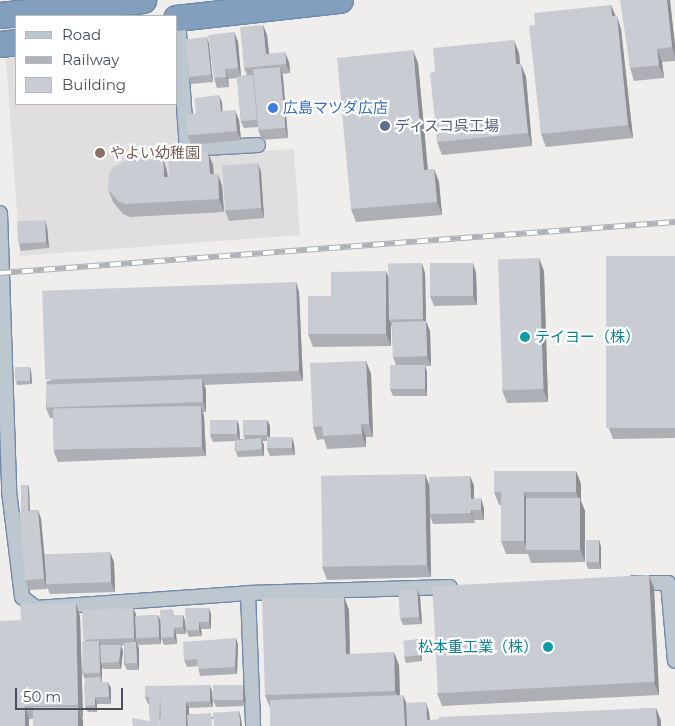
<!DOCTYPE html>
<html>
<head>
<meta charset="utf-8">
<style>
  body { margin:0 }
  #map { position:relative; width:675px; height:726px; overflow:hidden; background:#f0eded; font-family:Montserrat,"Noto Sans JP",sans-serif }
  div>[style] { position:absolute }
  .education>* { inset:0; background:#e1dedf }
  .roads { filter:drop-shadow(1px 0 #6e8aa9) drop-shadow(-1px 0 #6e8aa9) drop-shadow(0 1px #6e8aa9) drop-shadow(0 -1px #6e8aa9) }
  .street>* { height:14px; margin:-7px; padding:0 7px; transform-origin:7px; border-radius:7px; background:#bdc7d0 }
  .highway>* { height:25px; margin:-12.5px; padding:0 12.5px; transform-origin:12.5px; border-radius:12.5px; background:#839fbe }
  .rail>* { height:5.5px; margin-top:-2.75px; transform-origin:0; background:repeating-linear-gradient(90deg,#fff 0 11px,#afb2b8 0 22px); box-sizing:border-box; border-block:1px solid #afb2b8 }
  .wall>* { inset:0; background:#adafb5 }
  .shaded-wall>* { inset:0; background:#8d8f93 }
  .building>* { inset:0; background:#c9ccd2; transform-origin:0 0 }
  .dots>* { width:14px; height:14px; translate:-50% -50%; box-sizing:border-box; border:2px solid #fff; border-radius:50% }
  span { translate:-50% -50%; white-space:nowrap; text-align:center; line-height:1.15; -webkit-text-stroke:4.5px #fff; paint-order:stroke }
  .shop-label { font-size:15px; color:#366cbe }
  .left { translate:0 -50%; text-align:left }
  .service-label { font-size:15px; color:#4e5e75 }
  .education-label { font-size:15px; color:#785e54 }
  .culture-label { font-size:15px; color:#0d838f }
  .right { translate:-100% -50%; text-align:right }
  .legend { position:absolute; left:15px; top:15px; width:162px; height:90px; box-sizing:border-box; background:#fff; border:1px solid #b5b9bd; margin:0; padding:6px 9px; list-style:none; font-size:15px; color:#45505b }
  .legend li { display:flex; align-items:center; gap:10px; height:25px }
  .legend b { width:25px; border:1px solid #b5b9bd }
  .scale { position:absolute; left:15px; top:688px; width:108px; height:22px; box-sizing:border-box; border:2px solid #45505b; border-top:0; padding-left:6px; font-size:15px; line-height:18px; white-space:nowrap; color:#45505b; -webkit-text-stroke:4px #fff; paint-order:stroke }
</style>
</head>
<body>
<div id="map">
  <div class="education">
    <div style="clip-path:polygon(176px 45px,187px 156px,294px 149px,300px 235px,20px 256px,6px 58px,16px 57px,16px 104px,176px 104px)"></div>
  </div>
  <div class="roads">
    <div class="street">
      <div style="left:178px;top:18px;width:131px;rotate:86.1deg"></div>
      <div style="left:187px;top:149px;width:71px;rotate:-3.2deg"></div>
      <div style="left:0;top:213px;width:278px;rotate:88.1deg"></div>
      <div style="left:9px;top:491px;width:107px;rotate:83deg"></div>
      <div style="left:22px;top:597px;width:18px;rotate:38deg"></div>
      <div style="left:36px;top:608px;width:213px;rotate:-4deg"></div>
      <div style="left:248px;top:593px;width:202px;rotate:-1.7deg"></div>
      <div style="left:634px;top:583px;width:34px"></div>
      <div style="left:668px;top:583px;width:78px;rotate:84.9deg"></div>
      <div style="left:248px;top:593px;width:133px;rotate:87.8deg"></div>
    </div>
    <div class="highway">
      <div style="left:0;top:15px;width:144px;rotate:-6deg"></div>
      <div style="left:176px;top:18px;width:165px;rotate:-6.3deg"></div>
      <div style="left:0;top:44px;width:16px;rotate:-7deg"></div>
    </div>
  </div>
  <div class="rail">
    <div style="left:0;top:273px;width:677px;rotate:-4.32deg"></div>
  </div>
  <div class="wall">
    <div style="clip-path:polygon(623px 0,670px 0,675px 46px,675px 61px,662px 62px,664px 78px,634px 81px,630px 68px)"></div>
    <div style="clip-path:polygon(611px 5px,615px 16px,621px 29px,633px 138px,546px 147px,541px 134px,535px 25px)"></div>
    <div style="clip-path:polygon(263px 25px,267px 35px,269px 53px,289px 62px,290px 73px,282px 74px,288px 138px,262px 140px,258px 130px,258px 127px,244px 128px,241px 122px,237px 78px,228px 79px,229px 87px,217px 88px,214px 78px,234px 32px,238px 42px,241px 76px,247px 75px,244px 68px)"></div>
    <div style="clip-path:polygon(207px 37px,209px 44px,213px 82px,191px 84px,189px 78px)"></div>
    <div style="clip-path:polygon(519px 53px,520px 64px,526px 77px,532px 146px,442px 155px,437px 142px,435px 72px)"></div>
    <div style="clip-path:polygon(418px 63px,428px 170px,434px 169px,439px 182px,442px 215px,356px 222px,351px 209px)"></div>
    <div style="clip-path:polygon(222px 102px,222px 111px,239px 120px,241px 140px,191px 145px,187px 135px,196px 113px)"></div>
    <div style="clip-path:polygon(213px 165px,214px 174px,222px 186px,224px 212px,130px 217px,123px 214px,113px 202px,108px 189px,167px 171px,168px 177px)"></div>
    <div style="clip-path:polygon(261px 172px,264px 218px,229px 221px,225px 211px)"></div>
    <div style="clip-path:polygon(47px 227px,49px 248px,21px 251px,19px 244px)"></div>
    <div style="clip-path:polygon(675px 256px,675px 438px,613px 439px,609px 429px)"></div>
    <div style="clip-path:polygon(386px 271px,388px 278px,425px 273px,426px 321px,430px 331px,431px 366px,425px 366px,427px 372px,427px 396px,393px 396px,390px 389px,396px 365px,393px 357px,392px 327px,391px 325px,391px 346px,313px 347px,308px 334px,331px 296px)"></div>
    <div style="clip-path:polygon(544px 271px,548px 402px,507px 403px,502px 390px)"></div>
    <div style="clip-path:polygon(476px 273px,477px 305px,434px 306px,430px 296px)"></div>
    <div style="clip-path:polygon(296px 282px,299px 292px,303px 381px,204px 385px,206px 389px,206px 412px,203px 412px,204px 416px,206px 456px,58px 462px,54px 452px,53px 418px,50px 418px,46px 408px,47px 385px,46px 382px)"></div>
    <div style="clip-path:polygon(366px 361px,371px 374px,373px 437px,366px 437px,366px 447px,327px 449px,324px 439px,317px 440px,313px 427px)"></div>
    <div style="clip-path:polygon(31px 371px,32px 384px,17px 385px,16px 382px)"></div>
    <div style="clip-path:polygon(237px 420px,239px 426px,240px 439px,245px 439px,243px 435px,267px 420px,270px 426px,270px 438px,294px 444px,295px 455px,270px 456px,267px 449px,267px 441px,262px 441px,264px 445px,264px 456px,238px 457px,235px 450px,235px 441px,213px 442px,210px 435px)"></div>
    <div style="clip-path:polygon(576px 471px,581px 484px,581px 501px,585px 511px,585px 562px,531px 563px,528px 554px,506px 554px,501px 541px,501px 505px,499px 505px,494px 492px)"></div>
    <div style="clip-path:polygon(425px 474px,429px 485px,470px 476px,474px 486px,474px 499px,484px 508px,484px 520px,474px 520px,475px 523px,433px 524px,430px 516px,431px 577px,327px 580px,322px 567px)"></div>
    <div style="clip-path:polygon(28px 485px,29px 488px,30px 510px,38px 510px,41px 519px,46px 571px,114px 562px,115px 592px,50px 594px,47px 587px,47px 589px,29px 590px,25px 580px,22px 511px)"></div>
    <div style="clip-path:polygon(599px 540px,601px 547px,601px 569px,588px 569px,586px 563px)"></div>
    <div style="clip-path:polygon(654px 588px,659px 695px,442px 706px,437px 693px)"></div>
    <div style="clip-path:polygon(420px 596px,422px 624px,403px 625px,400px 618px)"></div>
    <div style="clip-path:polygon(344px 597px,349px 610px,350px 654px,399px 665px,400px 695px,406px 703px,429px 712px,430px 720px,656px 708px,661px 721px,270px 726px,270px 708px,265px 695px)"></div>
    <div style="clip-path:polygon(172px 609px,174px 615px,183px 615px,185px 621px,186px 634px,176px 634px,177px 644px,164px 645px,161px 638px,161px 644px,138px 645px,137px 642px,139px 649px,139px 670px,127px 670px,124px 664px,124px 645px,121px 646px,123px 651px,121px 669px,103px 669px,102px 666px,102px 682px,111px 688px,111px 704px,97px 704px,97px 712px,88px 712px,85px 706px,85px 679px,82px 673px,84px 641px,136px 614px,136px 616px,158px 615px,161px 622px)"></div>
    <div style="clip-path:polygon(211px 614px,211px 629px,201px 629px,202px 636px,189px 637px,186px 630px)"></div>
    <div style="clip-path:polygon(80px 616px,83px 717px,82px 717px,83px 726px,33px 726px,33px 719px,29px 719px,0 726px,21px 620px)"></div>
    <div style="clip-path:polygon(236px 638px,238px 645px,237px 674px,200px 676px,198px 666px,187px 667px,184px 660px)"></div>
    <div style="clip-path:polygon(418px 639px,421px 646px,422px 661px,406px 663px,404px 656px)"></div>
    <div style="clip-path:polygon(212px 691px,213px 707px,189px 708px,189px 714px,213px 717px,239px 711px,241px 718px,150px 721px,149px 704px,148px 704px,145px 697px)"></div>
    <div style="clip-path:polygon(245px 692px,246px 706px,216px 707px,213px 700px)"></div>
  </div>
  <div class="shaded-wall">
    <div style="clip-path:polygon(667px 0,670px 0,675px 46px,675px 56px,672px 47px)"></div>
    <div style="clip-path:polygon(611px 5px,616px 17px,612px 16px)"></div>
    <div style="clip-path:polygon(617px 16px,621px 29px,633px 138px,628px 125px)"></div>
    <div style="clip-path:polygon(263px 25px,267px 35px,270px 64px,266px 54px)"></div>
    <div style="clip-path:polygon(234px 32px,238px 42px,241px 77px,238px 68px)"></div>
    <div style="clip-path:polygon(207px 37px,209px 44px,213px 82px,211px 75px)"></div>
    <div style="clip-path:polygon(514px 40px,519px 53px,521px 77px,516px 64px)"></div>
    <div style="clip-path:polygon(657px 49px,662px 62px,664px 78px,659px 65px)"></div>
    <div style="clip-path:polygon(413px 50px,418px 63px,429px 183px,424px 170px)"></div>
    <div style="clip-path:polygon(285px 52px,289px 62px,290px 73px,286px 64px)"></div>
    <div style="clip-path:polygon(521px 64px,526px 77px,532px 146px,528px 133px)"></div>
    <div style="clip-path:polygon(280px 67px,283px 76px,288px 138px,285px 128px)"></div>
    <div style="clip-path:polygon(225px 69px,228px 79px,229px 87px,226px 77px)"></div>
    <div style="clip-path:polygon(219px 95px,222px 102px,223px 119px,221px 112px)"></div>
    <div style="clip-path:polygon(235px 110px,239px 120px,241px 140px,237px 131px)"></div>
    <div style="clip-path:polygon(208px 152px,213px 165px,214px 187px,210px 174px)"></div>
    <div style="clip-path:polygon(163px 158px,167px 171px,168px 190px,164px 177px)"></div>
    <div style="clip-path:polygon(258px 163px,261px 172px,264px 218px,261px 208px)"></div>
    <div style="clip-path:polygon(434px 169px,439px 182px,442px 215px,437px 202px)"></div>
    <div style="clip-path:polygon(218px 174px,222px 186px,224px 212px,219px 199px)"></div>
    <div style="clip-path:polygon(45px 220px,47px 227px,49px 248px,46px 242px)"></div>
    <div style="clip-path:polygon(539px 258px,544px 271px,548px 402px,543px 389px)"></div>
    <div style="clip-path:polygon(422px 263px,425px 273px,426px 321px,430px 331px,431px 366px,427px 356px,426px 329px,423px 319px)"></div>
    <div style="clip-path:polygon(473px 263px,476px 273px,477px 305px,473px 296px)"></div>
    <div style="clip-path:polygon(386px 271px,391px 284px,389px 320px,391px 325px,391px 346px,386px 334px)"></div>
    <div style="clip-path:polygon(296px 282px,299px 292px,303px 381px,299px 371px)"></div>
    <div style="clip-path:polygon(366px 361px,371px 374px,373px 437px,369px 424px)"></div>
    <div style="clip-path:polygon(425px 365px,427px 372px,427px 396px,425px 389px)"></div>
    <div style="clip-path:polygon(30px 367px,31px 371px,32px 384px,30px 381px)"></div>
    <div style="clip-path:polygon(202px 379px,206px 389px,206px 412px,203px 402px)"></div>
    <div style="clip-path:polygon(201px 406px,204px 416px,206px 456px,202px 447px)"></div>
    <div style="clip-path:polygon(237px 420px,239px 426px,240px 440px,237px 434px)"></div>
    <div style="clip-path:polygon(267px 420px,270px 426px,270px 441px,267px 434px)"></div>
    <div style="clip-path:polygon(361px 424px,366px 437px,366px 447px,362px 434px)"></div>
    <div style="clip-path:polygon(292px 437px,294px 444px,295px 455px,292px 448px)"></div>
    <div style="clip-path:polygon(261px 438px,264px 445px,264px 456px,262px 449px)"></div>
    <div style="clip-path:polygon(576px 471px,581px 484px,581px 501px,585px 511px,585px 562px,580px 549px,580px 502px,576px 492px)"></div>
    <div style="clip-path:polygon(425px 474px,430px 487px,430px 516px,431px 577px,427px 565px)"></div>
    <div style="clip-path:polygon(470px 476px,474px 486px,474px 509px,471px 499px)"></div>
    <div style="clip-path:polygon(28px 485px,29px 488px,30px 517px,29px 514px)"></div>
    <div style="clip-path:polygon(524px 492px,529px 505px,527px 550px,524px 541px)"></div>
    <div style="clip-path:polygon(481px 498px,484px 508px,484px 520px,481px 510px)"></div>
    <div style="clip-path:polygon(38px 510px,41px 519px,47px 584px,46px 584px,47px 589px,44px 579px)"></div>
    <div style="clip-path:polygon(471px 510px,474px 520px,475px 523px,471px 513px)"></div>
    <div style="clip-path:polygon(599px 540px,601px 547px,601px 569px,599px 562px)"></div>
    <div style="clip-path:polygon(110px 552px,114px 562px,115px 592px,111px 582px)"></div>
    <div style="clip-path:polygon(649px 575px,654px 588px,659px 695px,654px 682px)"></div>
    <div style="clip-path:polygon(417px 589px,420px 596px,422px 624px,419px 617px)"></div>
    <div style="clip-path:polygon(344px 597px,349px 610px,350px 667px,346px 654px)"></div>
    <div style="clip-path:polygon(76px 603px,80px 616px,83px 717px,78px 705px)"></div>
    <div style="clip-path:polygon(133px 608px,136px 614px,137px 638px,135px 638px,139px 649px,139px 670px,137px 663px,136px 644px,134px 638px)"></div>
    <div style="clip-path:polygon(209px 608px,211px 614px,211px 629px,209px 622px)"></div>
    <div style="clip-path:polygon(158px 615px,161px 622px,161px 644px,159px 637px)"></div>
    <div style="clip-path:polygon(183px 615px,185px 621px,186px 634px,183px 627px)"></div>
    <div style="clip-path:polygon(199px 622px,201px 629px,202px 636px,199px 630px)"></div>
    <div style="clip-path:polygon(174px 628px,176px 634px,177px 644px,174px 637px)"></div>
    <div style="clip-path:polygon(236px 638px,238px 645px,237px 674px,235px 667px)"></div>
    <div style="clip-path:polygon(418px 639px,421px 646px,422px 661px,420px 655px)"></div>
    <div style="clip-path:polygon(99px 641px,102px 648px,101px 663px,102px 666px,102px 680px,100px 673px)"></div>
    <div style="clip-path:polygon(121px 645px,123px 651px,121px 669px,119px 662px)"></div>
    <div style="clip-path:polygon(394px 652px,399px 665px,400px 704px,395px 691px)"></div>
    <div style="clip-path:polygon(108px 682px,111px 688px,111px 704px,109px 697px)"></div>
    <div style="clip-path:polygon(210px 685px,212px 691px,213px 707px,210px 701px)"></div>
    <div style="clip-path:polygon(243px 685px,245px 692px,246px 706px,243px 700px)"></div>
    <div style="clip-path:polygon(403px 695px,408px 707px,409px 726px,405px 726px)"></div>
    <div style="clip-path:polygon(95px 697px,97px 704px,97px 712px,95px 705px)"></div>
    <div style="clip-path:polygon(186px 702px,189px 708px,189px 726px,186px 726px)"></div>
    <div style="clip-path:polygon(426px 702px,429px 712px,430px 726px,427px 720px)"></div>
    <div style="clip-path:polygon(25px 706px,29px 719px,29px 726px,25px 726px)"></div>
    <div style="clip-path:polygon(78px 707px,83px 720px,83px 726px,78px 726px)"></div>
    <div style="clip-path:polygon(656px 708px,661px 721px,661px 726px,657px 726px)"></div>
    <div style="clip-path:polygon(239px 711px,241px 718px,242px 726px,240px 726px)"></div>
  </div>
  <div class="building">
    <div style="clip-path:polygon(620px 0,667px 0,672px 47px,657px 49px,659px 65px,630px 68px)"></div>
    <div style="clip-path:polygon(611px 5px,612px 16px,617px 16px,628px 125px,541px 134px,529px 26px,535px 25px,534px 13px)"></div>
    <div style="clip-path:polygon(263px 25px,266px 54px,285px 52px,286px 64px,244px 68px,240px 27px)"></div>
    <div style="clip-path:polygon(234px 32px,238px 68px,225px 69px,226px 77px,214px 78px,208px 35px)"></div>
    <div style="left:207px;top:37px;width:38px;height:22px;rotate:84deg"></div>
    <div style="clip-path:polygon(514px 40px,516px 64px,521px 64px,528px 133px,437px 142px,430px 73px,435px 72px,433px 48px)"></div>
    <div style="clip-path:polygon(413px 50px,424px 170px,434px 169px,437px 202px,351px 209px,337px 58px)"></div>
    <div style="left:280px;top:67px;width:61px;height:27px;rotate:85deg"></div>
    <div style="left:253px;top:75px;width:45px;height:16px;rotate:85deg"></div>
    <div style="left:219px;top:95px;width:16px;height:25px;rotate:83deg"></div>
    <div style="left:235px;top:110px;width:21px;height:49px;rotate:85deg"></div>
    <div style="clip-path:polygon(208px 152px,210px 174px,218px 174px,219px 199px,126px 204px,118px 201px,108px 189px,109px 174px,113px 167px,127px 160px,163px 158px,164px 177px,169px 177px,168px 155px)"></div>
    <div style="left:258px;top:163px;width:45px;height:36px;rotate:86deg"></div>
    <div style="left:45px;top:220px;width:22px;height:28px;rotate:87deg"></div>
    <div style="left:675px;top:256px;width:172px;height:69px;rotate:90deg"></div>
    <div style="left:539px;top:258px;width:131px;height:41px;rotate:88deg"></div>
    <div style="left:422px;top:263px;width:56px;height:34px;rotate:89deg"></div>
    <div style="left:473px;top:263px;width:33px;height:43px;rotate:90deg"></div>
    <div style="clip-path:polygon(386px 271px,386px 334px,308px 334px,308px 296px,331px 296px,331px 272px)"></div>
    <div style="left:296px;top:282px;width:89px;height:254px;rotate:88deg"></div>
    <div style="left:426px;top:321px;width:35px;height:34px;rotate:88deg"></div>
    <div style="clip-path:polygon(366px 361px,369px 424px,361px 424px,362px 434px,323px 436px,322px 426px,313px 427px,310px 363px)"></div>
    <div style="left:390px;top:365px;width:35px;height:24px"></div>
    <div style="left:30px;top:367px;width:14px;height:15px;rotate:90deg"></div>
    <div style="left:202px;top:379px;width:23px;height:156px;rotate:88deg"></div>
    <div style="left:201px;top:406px;width:41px;height:148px;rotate:89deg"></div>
    <div style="left:237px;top:420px;width:14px;height:27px;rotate:90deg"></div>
    <div style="left:243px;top:420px;width:24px;height:15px"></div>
    <div style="left:292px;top:437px;width:11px;height:25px;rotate:90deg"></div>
    <div style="left:261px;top:438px;width:11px;height:26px;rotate:85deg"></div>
    <div style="clip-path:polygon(494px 471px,576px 471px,576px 492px,524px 492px,524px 541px,501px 541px,501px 492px,494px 492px)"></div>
    <div style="left:425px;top:474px;width:91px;height:104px;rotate:89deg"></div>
    <div style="clip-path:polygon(470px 476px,471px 499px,481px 498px,481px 510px,471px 510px,471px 513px,430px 514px,429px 477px)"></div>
    <div style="left:21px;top:485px;width:7px;height:26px"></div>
    <div style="left:526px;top:498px;width:54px;height:52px"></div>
    <div style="left:38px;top:510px;width:69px;height:19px;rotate:85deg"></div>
    <div style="left:599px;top:540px;width:22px;height:13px;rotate:90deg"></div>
    <div style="left:110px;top:552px;width:30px;height:65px;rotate:88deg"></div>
    <div style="left:649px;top:575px;width:107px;height:217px;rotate:87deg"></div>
    <div style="left:417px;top:589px;width:28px;height:19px;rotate:86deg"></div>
    <div style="clip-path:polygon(344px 597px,346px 654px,394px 652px,395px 691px,265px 695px,262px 599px)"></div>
    <div style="clip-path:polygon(76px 603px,78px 705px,25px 706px,25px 726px,0 726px,0 621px,21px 620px,20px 604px)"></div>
    <div style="left:133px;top:608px;width:30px;height:51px;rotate:88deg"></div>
    <div style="clip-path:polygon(185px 608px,209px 608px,209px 622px,199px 622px,199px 630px,186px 630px)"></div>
    <div style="clip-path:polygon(172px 609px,173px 615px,183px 615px,183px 627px,174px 628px,174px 637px,161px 638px,160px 610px)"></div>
    <div style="left:158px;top:615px;width:22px;height:23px;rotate:87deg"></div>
    <div style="clip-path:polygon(236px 638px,235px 667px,198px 669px,197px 659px,184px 660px,183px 642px)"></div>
    <div style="left:418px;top:639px;width:16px;height:15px;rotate:83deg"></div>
    <div style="left:99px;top:641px;width:32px;height:17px;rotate:88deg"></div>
    <div style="left:136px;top:642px;width:21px;height:12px;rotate:87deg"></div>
    <div style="clip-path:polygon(100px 645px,121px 645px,119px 662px,101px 663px)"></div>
    <div style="clip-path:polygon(100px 677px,101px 682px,85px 682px,85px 678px)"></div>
    <div style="clip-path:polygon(84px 682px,108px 682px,109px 697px,95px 697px,95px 705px,85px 706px)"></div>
    <div style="clip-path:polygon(evenodd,210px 685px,210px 701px,186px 702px,186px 726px,133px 726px,132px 718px,150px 721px,149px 697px,145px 697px,145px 686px,210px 685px,160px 696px,161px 715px,159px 726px,160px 696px)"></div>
    <div style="left:243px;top:685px;width:15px;height:30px;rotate:90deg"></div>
    <div style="clip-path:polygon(403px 695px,405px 726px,270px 726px,270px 700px)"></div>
    <div style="clip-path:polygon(426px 702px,427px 720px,439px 720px,439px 726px,407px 726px,406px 703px)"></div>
    <div style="left:78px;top:707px;width:19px;height:45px;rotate:90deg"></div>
    <div style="clip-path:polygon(656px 708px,657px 726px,439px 726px,439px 717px)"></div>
    <div style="left:239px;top:711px;width:15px;height:26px;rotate:86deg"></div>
    <div style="left:211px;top:713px;width:13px;height:24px;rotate:86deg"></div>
  </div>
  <div class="dots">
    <div style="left:273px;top:108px;background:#3f7fe0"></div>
    <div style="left:385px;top:126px;background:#5c6f8a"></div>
    <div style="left:100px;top:153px;background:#8d6e63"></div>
    <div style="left:525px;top:337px;background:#0f9aa8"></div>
    <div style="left:548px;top:647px;background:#0f9aa8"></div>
  </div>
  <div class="shop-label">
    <span class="left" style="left:283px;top:108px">広島マツダ広店</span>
  </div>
  <div class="service-label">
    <span class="left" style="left:395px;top:126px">ディスコ呉工場</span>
  </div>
  <div class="education-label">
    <span class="left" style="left:110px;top:153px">やよい幼稚園</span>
  </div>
  <div class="culture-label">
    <span class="left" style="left:535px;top:337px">テイヨー（株）</span>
    <span class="right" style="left:538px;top:647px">松本重工業（株）</span>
  </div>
  <ul class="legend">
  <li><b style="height:6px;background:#bdc7d0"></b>Road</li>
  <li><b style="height:6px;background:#afb2b8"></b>Railway</li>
  <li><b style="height:14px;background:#c9ccd2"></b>Building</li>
  </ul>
  <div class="scale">50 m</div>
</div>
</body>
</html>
